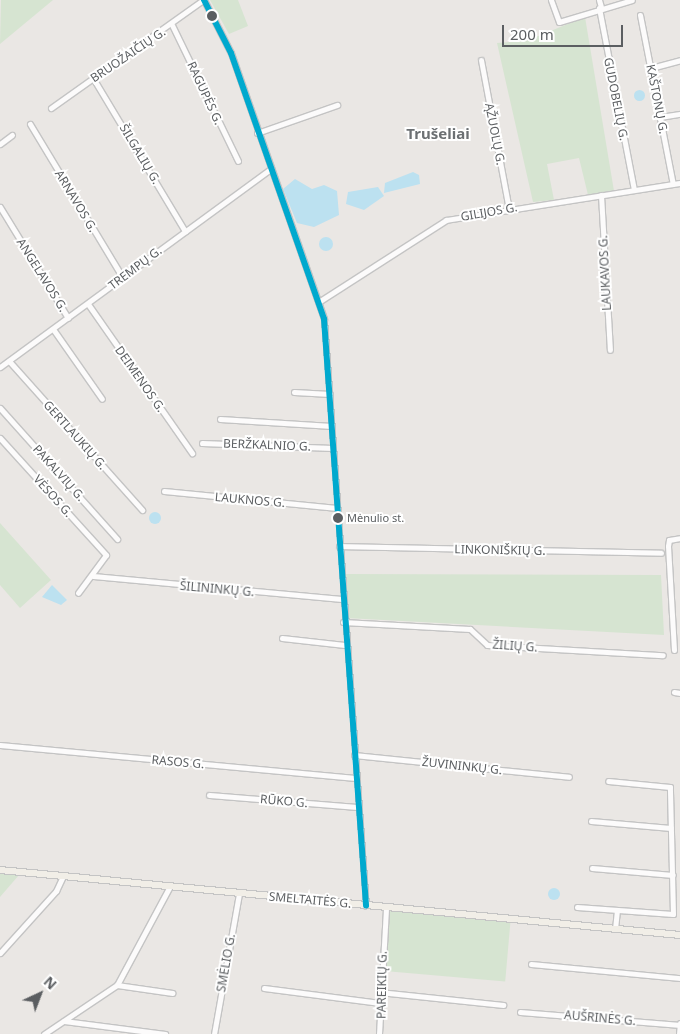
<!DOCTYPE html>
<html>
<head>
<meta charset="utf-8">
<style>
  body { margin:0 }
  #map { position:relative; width:680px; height:1034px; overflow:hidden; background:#eae7e4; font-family:"Noto Sans",sans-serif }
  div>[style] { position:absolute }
  .green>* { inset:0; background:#d6e4d1; transform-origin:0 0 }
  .water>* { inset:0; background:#bce1f0 }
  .round { border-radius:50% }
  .roads { filter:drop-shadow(1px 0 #c4c4c4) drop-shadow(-1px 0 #c4c4c4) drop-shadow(0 1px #c4c4c4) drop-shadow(0 -1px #c4c4c4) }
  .minor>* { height:5px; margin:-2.5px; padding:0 2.5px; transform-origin:2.5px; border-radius:2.5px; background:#fcfbfb }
  .major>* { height:6px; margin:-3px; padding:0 3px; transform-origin:3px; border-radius:3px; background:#f1eee7 }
  .bus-1>* { height:6px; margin:-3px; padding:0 3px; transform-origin:3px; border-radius:3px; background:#00a9ce }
  .dots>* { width:14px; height:14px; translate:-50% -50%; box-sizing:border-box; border:2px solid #fff; border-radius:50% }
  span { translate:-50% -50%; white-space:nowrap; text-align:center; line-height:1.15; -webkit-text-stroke:4px #fff; paint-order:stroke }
  .bus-label { font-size:11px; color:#5b5e61 }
  .left { translate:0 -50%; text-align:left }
  .street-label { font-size:12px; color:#5b5e61 }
  .quarter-label { font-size:15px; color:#6c7073; font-weight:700 }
  .north { position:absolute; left:15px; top:969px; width:50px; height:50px; -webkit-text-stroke:4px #fff; paint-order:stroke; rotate:43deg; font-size:14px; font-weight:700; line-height:20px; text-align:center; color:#5b5e61 }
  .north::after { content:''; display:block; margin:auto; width:18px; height:22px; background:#5b5e61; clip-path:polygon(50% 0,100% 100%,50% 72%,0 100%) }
  .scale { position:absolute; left:502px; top:25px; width:121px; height:22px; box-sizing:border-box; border:2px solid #5b5e61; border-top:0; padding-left:6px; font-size:15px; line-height:18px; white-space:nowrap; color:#5b5e61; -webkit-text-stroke:4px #fff; paint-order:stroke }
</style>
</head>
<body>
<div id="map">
  <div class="green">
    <div style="clip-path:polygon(1px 0,53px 0,0 44px)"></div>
    <div style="clip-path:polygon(210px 0,238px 0,248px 26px,229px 34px)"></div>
    <div style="clip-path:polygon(585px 17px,614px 191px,588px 195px,579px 158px,547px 164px,554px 200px,533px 202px,497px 43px,526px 41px)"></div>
    <div style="clip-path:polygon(0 523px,51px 580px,20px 608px,0 585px)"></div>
    <div style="clip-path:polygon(344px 574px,661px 575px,664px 635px,346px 618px)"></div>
    <div style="clip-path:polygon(0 873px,19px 875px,0 897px)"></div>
    <div style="left:387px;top:910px;width:124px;height:61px;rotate:5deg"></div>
  </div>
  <div class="water">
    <div class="round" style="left:633.5px;top:89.5px;width:11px;height:11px"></div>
    <div style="clip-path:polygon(413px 172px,419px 175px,420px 184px,384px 193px,385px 183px)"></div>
    <div style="clip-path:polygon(295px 179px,312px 189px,324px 185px,337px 191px,339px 215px,314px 227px,297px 223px,283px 189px)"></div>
    <div style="clip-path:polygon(378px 187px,384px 196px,364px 210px,346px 204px,348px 192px)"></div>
    <div class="round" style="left:319px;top:237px;width:14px;height:14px"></div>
    <div class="round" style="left:149px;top:512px;width:12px;height:12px"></div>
    <div style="clip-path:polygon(52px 585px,67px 600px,61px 605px,42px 597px)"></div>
    <div class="round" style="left:548px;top:888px;width:12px;height:12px"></div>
  </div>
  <div class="roads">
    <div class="minor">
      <div style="left:204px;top:0;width:59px;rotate:63deg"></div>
      <div style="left:231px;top:53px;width:282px;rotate:70.7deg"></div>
      <div style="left:324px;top:319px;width:588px;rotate:85.9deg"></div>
      <div style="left:551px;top:0;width:23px;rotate:70deg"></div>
      <div style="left:559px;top:22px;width:76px;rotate:-16.8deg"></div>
      <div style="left:599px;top:0;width:7px;rotate:74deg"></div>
      <div style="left:599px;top:8px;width:185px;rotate:79.1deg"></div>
      <div style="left:640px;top:15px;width:172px;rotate:79deg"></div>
      <div style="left:172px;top:25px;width:151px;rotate:64.1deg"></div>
      <div style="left:481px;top:60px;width:152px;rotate:79.4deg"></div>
      <div style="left:651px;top:68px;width:30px;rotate:-15deg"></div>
      <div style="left:93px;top:78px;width:179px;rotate:59deg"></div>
      <div style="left:51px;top:108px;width:186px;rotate:-35.4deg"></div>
      <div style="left:660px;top:117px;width:20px;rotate:-9deg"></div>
      <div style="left:30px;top:124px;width:180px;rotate:58.9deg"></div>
      <div style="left:257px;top:133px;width:85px;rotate:-19.3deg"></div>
      <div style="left:0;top:144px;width:15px;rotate:-37deg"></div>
      <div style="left:601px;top:195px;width:155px;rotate:86.7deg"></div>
      <div style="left:0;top:207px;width:130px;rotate:58.5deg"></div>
      <div style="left:320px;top:301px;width:150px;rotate:-32.7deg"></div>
      <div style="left:446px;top:220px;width:237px;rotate:-9deg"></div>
      <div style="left:88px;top:304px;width:182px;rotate:55.1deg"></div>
      <div style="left:53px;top:329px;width:85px;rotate:55deg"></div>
      <div style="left:9px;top:361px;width:200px;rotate:48.2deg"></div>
      <div style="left:0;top:367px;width:336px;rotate:-36.2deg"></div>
      <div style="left:294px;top:392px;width:36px;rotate:3deg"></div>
      <div style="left:0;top:408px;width:176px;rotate:48.2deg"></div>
      <div style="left:220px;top:419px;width:112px;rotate:3.6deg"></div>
      <div style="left:0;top:438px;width:158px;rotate:47.8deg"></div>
      <div style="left:106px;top:555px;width:47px;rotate:126.4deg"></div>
      <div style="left:202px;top:443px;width:131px;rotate:2.2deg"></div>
      <div style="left:164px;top:491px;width:174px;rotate:5.6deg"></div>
      <div style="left:339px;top:546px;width:322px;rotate:1.2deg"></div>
      <div style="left:93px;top:576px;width:250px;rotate:5.3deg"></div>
      <div style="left:343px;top:622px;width:127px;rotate:3.2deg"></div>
      <div style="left:470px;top:629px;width:23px;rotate:43deg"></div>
      <div style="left:487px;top:645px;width:176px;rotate:3.3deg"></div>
      <div style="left:282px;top:638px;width:63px;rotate:6.3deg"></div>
      <div style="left:674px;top:650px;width:104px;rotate:-93.3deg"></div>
      <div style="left:668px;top:546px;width:6px;rotate:-81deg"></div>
      <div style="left:669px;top:540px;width:11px;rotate:-10deg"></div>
      <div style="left:674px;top:692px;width:6px;rotate:9deg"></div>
      <div style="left:0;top:745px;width:357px;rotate:5.3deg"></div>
      <div style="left:354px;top:755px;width:216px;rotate:5.8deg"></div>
      <div style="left:209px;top:795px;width:149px;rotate:4.6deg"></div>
      <div style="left:591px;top:821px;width:80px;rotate:5deg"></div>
      <div style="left:592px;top:868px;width:81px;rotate:4.9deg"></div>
      <div style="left:577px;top:907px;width:96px;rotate:4.2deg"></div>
      <div style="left:673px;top:914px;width:127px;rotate:-91.4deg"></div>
      <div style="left:670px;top:787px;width:62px;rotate:-174.5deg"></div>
      <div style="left:615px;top:929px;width:18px;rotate:-84deg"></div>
      <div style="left:0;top:953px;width:84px;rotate:-47.9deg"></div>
      <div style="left:56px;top:891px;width:17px;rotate:-65deg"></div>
      <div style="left:531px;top:964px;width:150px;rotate:5.4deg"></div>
      <div style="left:117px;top:985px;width:56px;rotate:8.3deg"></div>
      <div style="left:264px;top:988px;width:117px;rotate:7.4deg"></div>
      <div style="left:379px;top:992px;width:125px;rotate:6deg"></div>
      <div style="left:520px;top:1012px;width:161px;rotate:4.6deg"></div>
      <div style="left:64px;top:1021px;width:102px;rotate:7.3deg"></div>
      <div style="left:44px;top:1034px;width:88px;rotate:-33.9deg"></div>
      <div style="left:117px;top:985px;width:112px;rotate:-61.8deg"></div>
      <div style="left:214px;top:1034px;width:143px;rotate:-79.9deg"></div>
      <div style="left:379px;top:1034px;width:127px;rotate:-86.8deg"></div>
      <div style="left:679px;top:1034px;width:11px;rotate:-85deg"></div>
    </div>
    <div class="major">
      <div style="left:0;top:870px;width:683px;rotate:5.46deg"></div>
    </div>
  </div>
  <div class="bus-1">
    <div style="left:204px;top:0;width:59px;rotate:63deg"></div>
    <div style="left:231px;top:53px;width:282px;rotate:70.7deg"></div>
    <div style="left:324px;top:319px;width:588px;rotate:85.9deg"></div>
  </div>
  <div class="dots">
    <div style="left:212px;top:16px;background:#5b5e61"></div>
    <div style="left:338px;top:518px;background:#5b5e61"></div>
  </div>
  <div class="bus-label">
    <span class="left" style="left:347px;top:518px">Mėnulio st.</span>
  </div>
  <div class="street-label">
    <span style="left:128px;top:55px;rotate:-34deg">BRUOŽAIČIŲ G.</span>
    <span style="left:205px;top:93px;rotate:65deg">RAGUPĖS G.</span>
    <span style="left:616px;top:99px;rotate:79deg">GUDOBELIŲ G.</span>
    <span style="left:657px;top:99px;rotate:79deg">KAŠTONŲ G.</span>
    <span style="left:495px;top:134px;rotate:79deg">ĄŽUOLŲ G.</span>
    <span style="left:140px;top:154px;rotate:59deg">ŠILGALIŲ G.</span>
    <span style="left:76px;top:201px;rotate:59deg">ARNAVOS G.</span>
    <span style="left:489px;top:212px;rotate:-10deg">GILIJOS G.</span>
    <span style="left:135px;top:268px;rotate:-37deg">TREMPŲ G.</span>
    <span style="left:605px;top:273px;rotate:-93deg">LAUKAVOS G.</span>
    <span style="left:42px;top:275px;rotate:58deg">ANGELAVOS G.</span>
    <span style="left:140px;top:379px;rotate:55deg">DEIMENOS G.</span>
    <span style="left:75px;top:435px;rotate:48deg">GERTLAUKIŲ G.</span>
    <span style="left:267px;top:445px;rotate:2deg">BERŽKALNIO G.</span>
    <span style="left:59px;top:473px;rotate:48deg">PAKALVIŲ G.</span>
    <span style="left:53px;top:496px;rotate:48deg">VĖSOS G.</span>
    <span style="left:250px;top:500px;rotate:5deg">LAUKNOS G.</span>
    <span style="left:500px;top:550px;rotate:1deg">LINKONIŠKIŲ G.</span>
    <span style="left:217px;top:589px;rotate:5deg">ŠILININKŲ G.</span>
    <span style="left:515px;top:646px;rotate:4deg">ŽILIŲ G.</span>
    <span style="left:178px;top:762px;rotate:5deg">RASOS G.</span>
    <span style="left:462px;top:766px;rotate:6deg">ŽUVININKŲ G.</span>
    <span style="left:284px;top:801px;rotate:5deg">RŪKO G.</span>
    <span style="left:310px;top:900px;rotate:5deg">SMELTAITĖS G.</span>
    <span style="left:226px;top:963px;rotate:-80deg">SMĖLIO G.</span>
    <span style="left:382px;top:985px;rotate:-89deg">PAREIKIŲ G.</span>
    <span style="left:600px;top:1018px;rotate:5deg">AUŠRINĖS G.</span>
  </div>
  <div class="quarter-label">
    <span style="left:438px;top:134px">Trušeliai</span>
  </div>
  <div class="north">N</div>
  <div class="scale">200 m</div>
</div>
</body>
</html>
